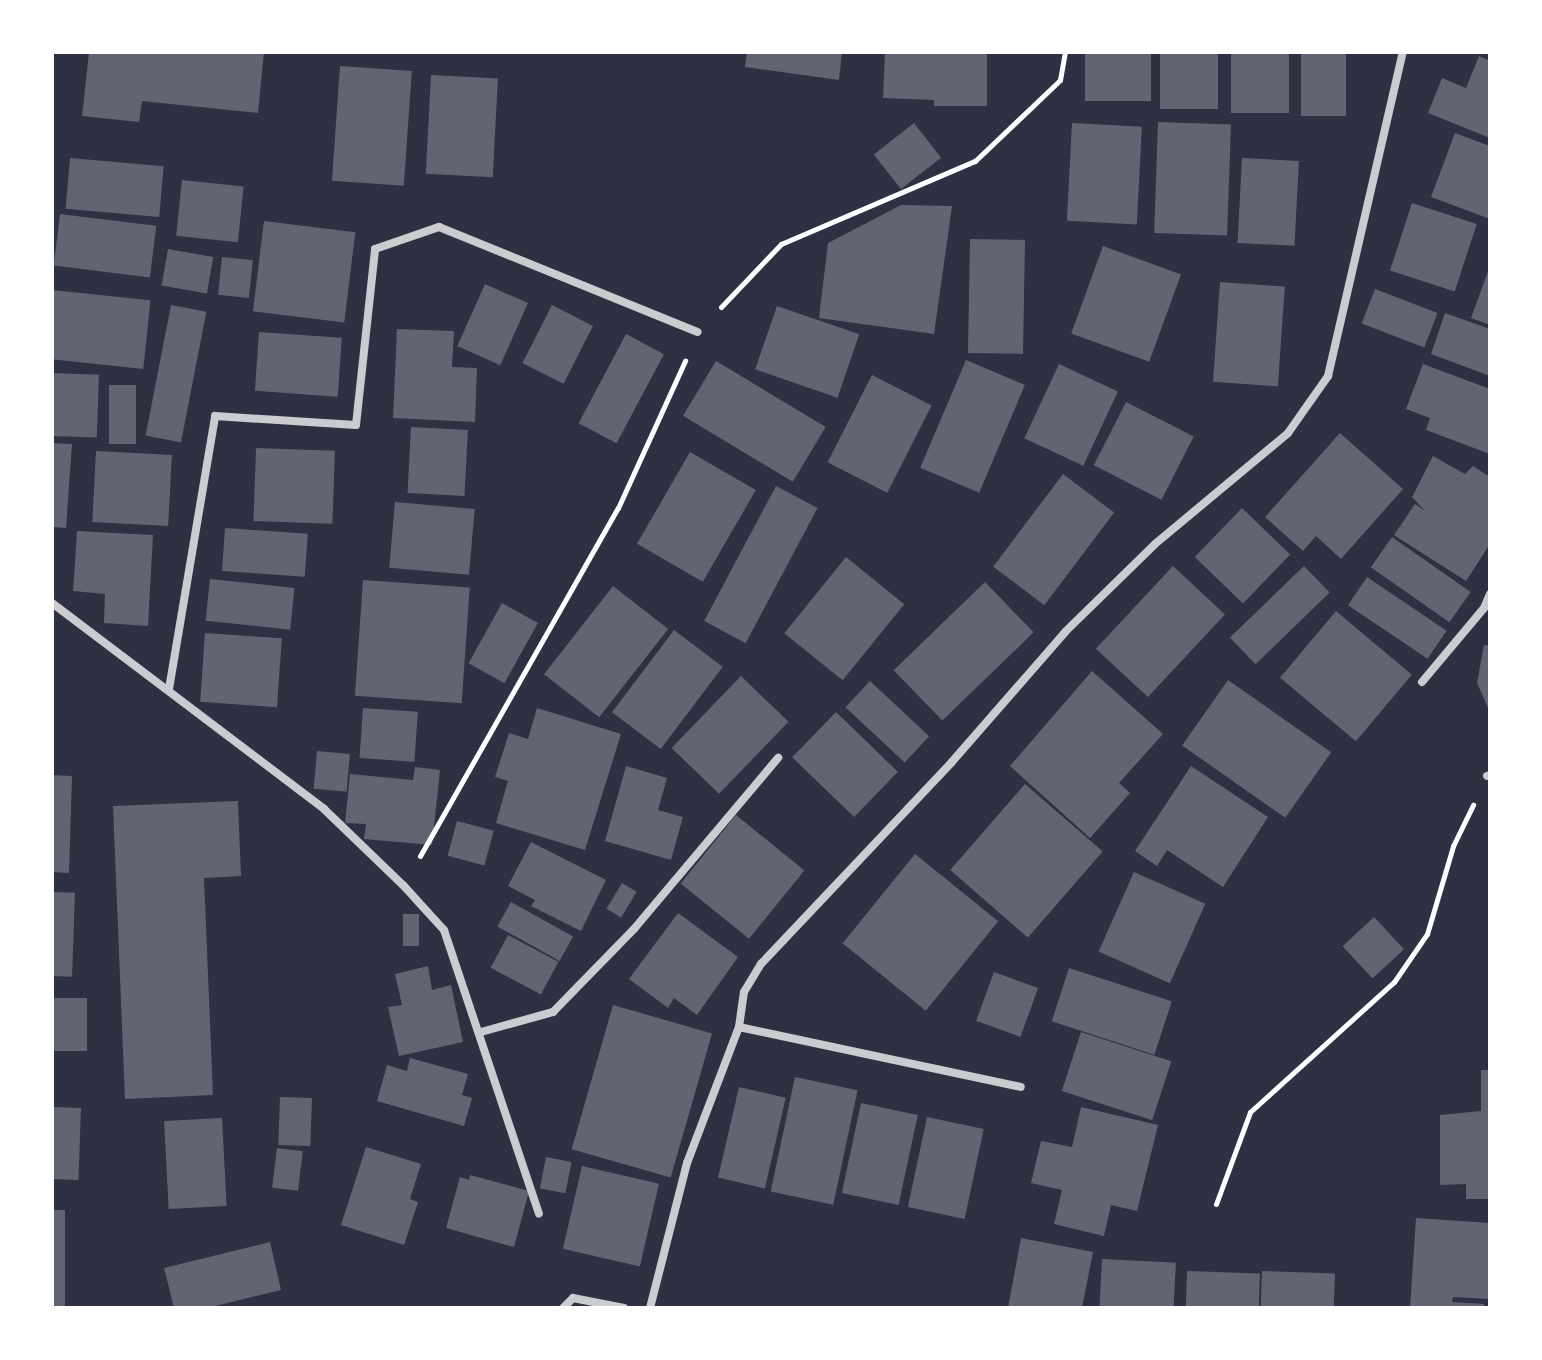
<!DOCTYPE html>
<html>
<head>
<meta charset="utf-8">
<style>
  body { margin:0 }
  #map { position:relative; width:1542px; height:1360px; overflow:hidden; background:#2d3142; font-family:"DM Sans",sans-serif }
  div>[style] { position:absolute }
  .building>* { inset:0; background:#626471; transform-origin:0 0 }
  .path>* { height:5px; margin:-2.5px; padding:0 2.5px; transform-origin:2.5px; border-radius:2.5px; background:#fff }
  .minor>* { height:8px; margin:-4px; padding:0 4px; transform-origin:4px; border-radius:4px; background:#caccd0 }
  span { translate:-50% -50%; white-space:nowrap; text-align:center; line-height:1.15; -webkit-text-stroke:7px #fff; paint-order:stroke }
  .frame { position:absolute; inset:0; border:54px solid #fff; pointer-events:none }
</style>
</head>
<body>
<div id="map">
  <div class="building">
    <div style="clip-path:polygon(89px 52px,264px 52px,258px 113px,142px 101px,139px 122px,82px 116px)"></div>
    <div style="clip-path:polygon(747px 52px,842px 52px,839px 80px,745px 67px)"></div>
    <div style="clip-path:polygon(885px 52px,987px 52px,987px 106px,934px 106px,934px 100px,883px 98px)"></div>
    <div style="left:1085px;top:52px;width:66px;height:49px"></div>
    <div style="left:1160px;top:52px;width:58px;height:57px"></div>
    <div style="left:1231px;top:52px;width:58px;height:61px"></div>
    <div style="left:1301px;top:52px;width:45px;height:64px"></div>
    <div style="clip-path:polygon(1479px 56px,1490px 61px,1490px 138px,1428px 113px,1442px 78px,1466px 88px)"></div>
    <div style="left:340px;top:66px;width:72px;height:115px;rotate:4deg"></div>
    <div style="left:431px;top:75px;width:67px;height:99px;rotate:3deg"></div>
    <div style="left:1158px;top:122px;width:73px;height:111px;rotate:2deg"></div>
    <div style="left:914px;top:123px;width:44px;height:51px;rotate:52deg"></div>
    <div style="left:1072px;top:123px;width:70px;height:98px;rotate:3deg"></div>
    <div style="clip-path:polygon(1455px 133px,1490px 146px,1490px 219px,1431px 197px)"></div>
    <div style="left:70px;top:158px;width:94px;height:51px;rotate:5deg"></div>
    <div style="left:1242px;top:158px;width:57px;height:85px;rotate:3deg"></div>
    <div style="left:182px;top:180px;width:62px;height:56px;rotate:6deg"></div>
    <div style="left:1412px;top:203px;width:68px;height:71px;rotate:18deg"></div>
    <div style="clip-path:polygon(901px 205px,952px 206px,934px 334px,819px 318px,828px 243px)"></div>
    <div style="left:60px;top:214px;width:97px;height:52px;rotate:7deg"></div>
    <div style="left:264px;top:221px;width:92px;height:91px;rotate:7deg"></div>
    <div style="left:970px;top:239px;width:55px;height:114px;rotate:1deg"></div>
    <div style="left:1103px;top:246px;width:83px;height:93px;rotate:20deg"></div>
    <div style="left:168px;top:249px;width:46px;height:37px;rotate:10deg"></div>
    <div style="left:222px;top:257px;width:31px;height:38px;rotate:6deg"></div>
    <div style="clip-path:polygon(1490px 266px,1490px 325px,1471px 318px)"></div>
    <div style="left:1220px;top:282px;width:65px;height:100px;rotate:4deg"></div>
    <div style="left:485px;top:284px;width:47px;height:68px;rotate:24deg"></div>
    <div style="left:1375px;top:289px;width:67px;height:37px;rotate:21deg"></div>
    <div style="left:52px;top:290px;width:99px;height:69px;rotate:6deg"></div>
    <div style="left:171px;top:305px;width:36px;height:133px;rotate:11deg"></div>
    <div style="left:552px;top:305px;width:46px;height:65px;rotate:27deg"></div>
    <div style="left:777px;top:306px;width:87px;height:67px;rotate:19deg"></div>
    <div style="clip-path:polygon(1445px 313px,1490px 329px,1490px 376px,1431px 354px)"></div>
    <div style="clip-path:polygon(397px 329px,454px 331px,452px 367px,477px 368px,475px 422px,393px 418px)"></div>
    <div style="left:259px;top:332px;width:83px;height:59px;rotate:4deg"></div>
    <div style="left:626px;top:334px;width:43px;height:101px;rotate:28deg"></div>
    <div style="left:966px;top:360px;width:64px;height:117px;rotate:23deg"></div>
    <div style="left:716px;top:361px;width:128px;height:64px;rotate:31deg"></div>
    <div style="left:1059px;top:364px;width:65px;height:82px;rotate:25deg"></div>
    <div style="clip-path:polygon(1423px 364px,1490px 389px,1490px 454px,1426px 430px,1430px 418px,1406px 409px)"></div>
    <div style="left:52px;top:373px;width:47px;height:63px;rotate:2deg"></div>
    <div style="left:872px;top:375px;width:67px;height:98px;rotate:27deg"></div>
    <div style="left:109px;top:385px;width:27px;height:59px"></div>
    <div style="left:1126px;top:402px;width:76px;height:71px;rotate:27deg"></div>
    <div style="left:411px;top:427px;width:57px;height:66px;rotate:3deg"></div>
    <div style="clip-path:polygon(1340px 433px,1403px 489px,1341px 559px,1316px 536px,1303px 551px,1265px 517px)"></div>
    <div style="clip-path:polygon(52px 443px,72px 444px,66px 528px,52px 527px)"></div>
    <div style="left:256px;top:448px;width:79px;height:73px;rotate:2deg"></div>
    <div style="left:96px;top:451px;width:76px;height:71px;rotate:3deg"></div>
    <div style="left:690px;top:452px;width:76px;height:106px;rotate:30deg"></div>
    <div style="clip-path:polygon(1433px 456px,1465px 474px,1473px 466px,1490px 477px,1490px 544px,1466px 581px,1394px 535px,1415px 504px,1425px 511px,1412px 497px)"></div>
    <div style="left:1063px;top:474px;width:64px;height:116px;rotate:37deg"></div>
    <div style="left:776px;top:486px;width:47px;height:153px;rotate:28deg"></div>
    <div style="left:395px;top:502px;width:80px;height:66px;rotate:5deg"></div>
    <div style="left:1242px;top:508px;width:67px;height:68px;rotate:44deg"></div>
    <div style="left:225px;top:528px;width:83px;height:43px;rotate:4deg"></div>
    <div style="clip-path:polygon(77px 531px,153px 535px,148px 626px,104px 623px,105px 594px,73px 591px)"></div>
    <div style="left:1392px;top:537px;width:96px;height:37px;rotate:35deg"></div>
    <div style="left:846px;top:557px;width:75px;height:98px;rotate:39deg"></div>
    <div style="left:1173px;top:566px;width:71px;height:113px;rotate:43deg"></div>
    <div style="left:1304px;top:566px;width:37px;height:103px;rotate:46deg"></div>
    <div style="left:1367px;top:577px;width:96px;height:34px;rotate:34deg"></div>
    <div style="left:210px;top:579px;width:85px;height:42px;rotate:6deg"></div>
    <div style="left:363px;top:580px;width:107px;height:116px;rotate:4deg"></div>
    <div style="left:985px;top:582px;width:70px;height:127px;rotate:46deg"></div>
    <div style="left:613px;top:586px;width:70px;height:112px;rotate:38deg"></div>
    <div style="left:502px;top:603px;width:41px;height:69px;rotate:29deg"></div>
    <div style="left:1336px;top:611px;width:99px;height:87px;rotate:40deg"></div>
    <div style="left:674px;top:630px;width:61px;height:103px;rotate:37deg"></div>
    <div style="left:205px;top:633px;width:77px;height:69px;rotate:4deg"></div>
    <div style="clip-path:polygon(1484px 645px,1490px 646px,1490px 712px,1477px 683px)"></div>
    <div style="clip-path:polygon(1092px 671px,1163px 734px,1119px 783px,1130px 793px,1090px 838px,1010px 766px)"></div>
    <div style="left:741px;top:676px;width:66px;height:100px;rotate:44deg"></div>
    <div style="left:1228px;top:680px;width:126px;height:80px;rotate:35deg"></div>
    <div style="left:870px;top:681px;width:81px;height:36px;rotate:43deg"></div>
    <div style="left:363px;top:708px;width:55px;height:50px;rotate:4deg"></div>
    <div style="clip-path:polygon(537px 708px,621px 734px,585px 850px,496px 823px,508px 781px,495px 777px,509px 733px,528px 739px)"></div>
    <div style="left:836px;top:712px;width:86px;height:63px;rotate:44deg"></div>
    <div style="left:317px;top:751px;width:33px;height:38px;rotate:5deg"></div>
    <div style="clip-path:polygon(626px 766px,667px 778px,658px 810px,683px 817px,671px 860px,605px 841px)"></div>
    <div style="clip-path:polygon(1191px 766px,1268px 817px,1223px 887px,1167px 850px,1157px 866px,1135px 851px)"></div>
    <div style="clip-path:polygon(415px 767px,440px 770px,432px 845px,364px 839px,366px 824px,345px 823px,350px 774px,413px 780px)"></div>
    <div style="clip-path:polygon(52px 775px,72px 776px,69px 873px,52px 872px)"></div>
    <div style="left:1025px;top:784px;width:103px;height:114px;rotate:41deg"></div>
    <div style="clip-path:polygon(238px 801px,241px 876px,204px 878px,213px 1095px,125px 1099px,113px 806px)"></div>
    <div style="left:736px;top:815px;width:88px;height:88px;rotate:39deg"></div>
    <div style="left:457px;top:821px;width:38px;height:36px;rotate:15deg"></div>
    <div style="clip-path:polygon(531px 842px,606px 880px,581px 931px,531px 906px,535px 900px,508px 886px)"></div>
    <div style="left:915px;top:854px;width:107px;height:115px;rotate:39deg"></div>
    <div style="left:1134px;top:872px;width:78px;height:87px;rotate:24deg"></div>
    <div style="left:622px;top:883px;width:17px;height:30px;rotate:31deg"></div>
    <div style="left:52px;top:892px;width:23px;height:84px;rotate:2deg"></div>
    <div style="left:511px;top:902px;width:71px;height:28px;rotate:29deg"></div>
    <div style="clip-path:polygon(678px 913px,738px 957px,697px 1015px,674px 998px,668px 1008px,629px 979px)"></div>
    <div style="left:403px;top:914px;width:16px;height:32px"></div>
    <div style="left:1374px;top:917px;width:44px;height:43px;rotate:47deg"></div>
    <div style="left:508px;top:935px;width:57px;height:37px;rotate:28deg"></div>
    <div style="clip-path:polygon(428px 966px,432px 990px,451px 985px,463px 1042px,399px 1056px,388px 1007px,402px 1005px,395px 974px)"></div>
    <div style="left:1069px;top:968px;width:108px;height:56px;rotate:18deg"></div>
    <div style="left:994px;top:972px;width:47px;height:52px;rotate:20deg"></div>
    <div style="left:52px;top:998px;width:35px;height:53px"></div>
    <div style="left:613px;top:1005px;width:103px;height:150px;rotate:16deg"></div>
    <div style="left:1081px;top:1032px;width:95px;height:62px;rotate:18deg"></div>
    <div style="clip-path:polygon(410px 1058px,468px 1074px,462px 1095px,472px 1098px,464px 1126px,377px 1101px,387px 1065px,407px 1071px)"></div>
    <div style="clip-path:polygon(1481px 1070px,1490px 1070px,1490px 1199px,1466px 1199px,1466px 1184px,1440px 1185px,1440px 1115px,1481px 1111px)"></div>
    <div style="left:795px;top:1077px;width:64px;height:117px;rotate:12deg"></div>
    <div style="left:739px;top:1087px;width:48px;height:93px;rotate:13deg"></div>
    <div style="left:280px;top:1097px;width:32px;height:48px;rotate:2deg"></div>
    <div style="left:861px;top:1103px;width:58px;height:92px;rotate:12deg"></div>
    <div style="left:52px;top:1107px;width:29px;height:72px;rotate:2deg"></div>
    <div style="clip-path:polygon(1081px 1107px,1158px 1125px,1137px 1211px,1111px 1205px,1104px 1236px,1054px 1224px,1062px 1190px,1031px 1183px,1041px 1141px,1072px 1147px)"></div>
    <div style="left:927px;top:1117px;width:58px;height:92px;rotate:12deg"></div>
    <div style="left:222px;top:1118px;width:88px;height:58px;rotate:87deg"></div>
    <div style="clip-path:polygon(366px 1147px,421px 1164px,410px 1199px,418px 1202px,404px 1245px,341px 1225px)"></div>
    <div style="left:277px;top:1148px;width:26px;height:40px;rotate:7deg"></div>
    <div style="left:546px;top:1157px;width:26px;height:32px;rotate:11deg"></div>
    <div style="left:582px;top:1166px;width:79px;height:85px;rotate:13deg"></div>
    <div style="clip-path:polygon(470px 1175px,529px 1191px,514px 1247px,446px 1228px,460px 1177px,469px 1180px)"></div>
    <div style="left:52px;top:1210px;width:13px;height:98px"></div>
    <div style="clip-path:polygon(1416px 1218px,1490px 1223px,1490px 1299px,1453px 1297px,1452px 1302px,1484px 1304px,1484px 1308px,1410px 1308px)"></div>
    <div style="clip-path:polygon(1021px 1238px,1093px 1252px,1082px 1308px,1008px 1308px)"></div>
    <div style="clip-path:polygon(270px 1242px,281px 1290px,207px 1308px,174px 1308px,164px 1268px)"></div>
    <div style="left:1102px;top:1259px;width:74px;height:49px;rotate:3deg"></div>
    <div style="left:1187px;top:1271px;width:73px;height:37px;rotate:2deg"></div>
    <div style="left:1262px;top:1271px;width:73px;height:37px;rotate:2deg"></div>
  </div>
  <div class="path">
    <div style="left:721px;top:307px;width:87px;rotate:-46.4deg"></div>
    <div style="left:781px;top:244px;width:211px;rotate:-23.2deg"></div>
    <div style="left:975px;top:161px;width:117px;rotate:-43.6deg"></div>
    <div style="left:1060px;top:80px;width:28px;rotate:-80deg"></div>
    <div style="left:420px;top:856px;width:400px;rotate:-60.4deg"></div>
    <div style="left:618px;top:508px;width:162px;rotate:-65.5deg"></div>
    <div style="left:1216px;top:1204px;width:98px;rotate:-69.7deg"></div>
    <div style="left:1250px;top:1112px;width:194px;rotate:-42.1deg"></div>
    <div style="left:1394px;top:982px;width:58px;rotate:-55.5deg"></div>
    <div style="left:1427px;top:934px;width:92px;rotate:-73.5deg"></div>
    <div style="left:1453px;top:846px;width:46px;rotate:-64deg"></div>
  </div>
  <div class="minor">
    <div style="left:52px;top:603px;width:341px;rotate:37.1deg"></div>
    <div style="left:324px;top:809px;width:110px;rotate:43.9deg"></div>
    <div style="left:403px;top:885px;width:61px;rotate:47.7deg"></div>
    <div style="left:444px;top:930px;width:299px;rotate:71.5deg"></div>
    <div style="left:1422px;top:682px;width:97px;rotate:-50deg"></div>
    <div style="left:1484px;top:608px;width:15px;rotate:-67deg"></div>
    <div style="left:169px;top:689px;width:277px;rotate:-80.4deg"></div>
    <div style="left:215px;top:416px;width:141px;rotate:3.7deg"></div>
    <div style="left:356px;top:425px;width:177px;rotate:-83.8deg"></div>
    <div style="left:375px;top:249px;width:68px;rotate:-19deg"></div>
    <div style="left:439px;top:227px;width:279px;rotate:22.1deg"></div>
    <div style="left:1487px;top:776px;width:3px;rotate:-18deg"></div>
    <div style="left:739px;top:1027px;width:288px;rotate:12deg"></div>
    <div style="left:481px;top:1032px;width:75px;rotate:-15.5deg"></div>
    <div style="left:553px;top:1012px;width:116px;rotate:-45.7deg"></div>
    <div style="left:634px;top:929px;width:224px;rotate:-49.9deg"></div>
    <div style="left:563px;top:1308px;width:14px;rotate:-45deg"></div>
    <div style="left:573px;top:1298px;width:52px;rotate:11.1deg"></div>
    <div style="left:650px;top:1308px;width:150px;rotate:-75.7deg"></div>
    <div style="left:687px;top:1163px;width:146px;rotate:-69.1deg"></div>
    <div style="left:739px;top:1027px;width:35px;rotate:-82deg"></div>
    <div style="left:744px;top:992px;width:33px;rotate:-59deg"></div>
    <div style="left:761px;top:964px;width:277px;rotate:-46.6deg"></div>
    <div style="left:951px;top:763px;width:175px;rotate:-48.9deg"></div>
    <div style="left:1066px;top:631px;width:124px;rotate:-44.3deg"></div>
    <div style="left:1155px;top:544px;width:173px;rotate:-39.8deg"></div>
    <div style="left:1288px;top:433px;width:70px;rotate:-54.9deg"></div>
    <div style="left:1328px;top:376px;width:333px;rotate:-77deg"></div>
  </div>
  <div class="frame"></div>
</div>
</body>
</html>
